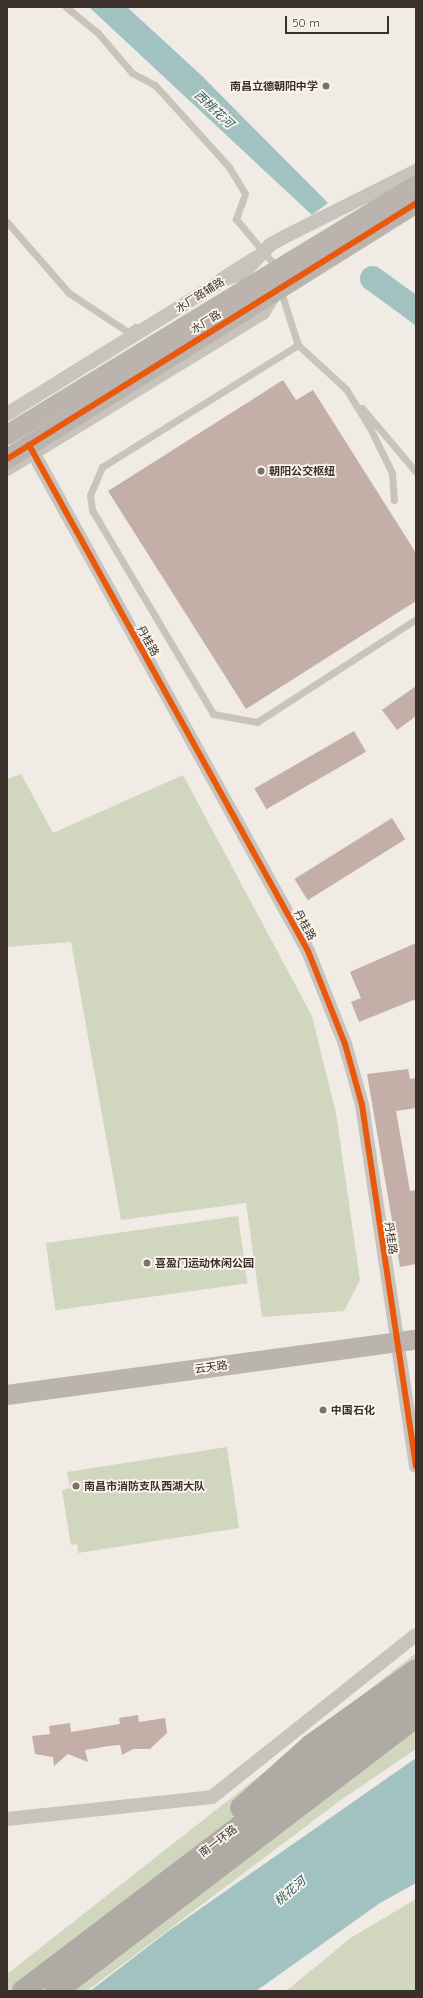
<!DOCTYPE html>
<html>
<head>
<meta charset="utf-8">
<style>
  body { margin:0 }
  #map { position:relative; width:423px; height:1998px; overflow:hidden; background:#f0ebe5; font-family:Quicksand,"Noto Sans SC",sans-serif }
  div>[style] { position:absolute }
  .green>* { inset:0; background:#d1d6bf; transform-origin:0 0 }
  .water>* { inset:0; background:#a1c2c1 }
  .river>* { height:25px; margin:-12.5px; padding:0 12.5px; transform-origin:12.5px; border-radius:12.5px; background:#a1c2c1 }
  .building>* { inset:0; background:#c3afa7; transform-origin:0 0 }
  .lane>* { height:7px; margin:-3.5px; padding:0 3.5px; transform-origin:3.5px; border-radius:3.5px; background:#c9c3be }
  .street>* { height:14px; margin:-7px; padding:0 7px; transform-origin:7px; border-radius:7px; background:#c9c3be }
  .secondary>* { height:20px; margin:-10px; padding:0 10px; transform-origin:10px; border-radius:10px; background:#bab3ae }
  .highway>* { height:22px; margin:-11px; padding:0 11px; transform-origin:11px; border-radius:11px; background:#afaaa4 }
  .cycleway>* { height:6px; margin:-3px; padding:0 3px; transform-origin:3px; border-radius:3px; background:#e8590c }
  .dots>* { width:11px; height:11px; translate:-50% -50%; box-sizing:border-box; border:2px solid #fbf5ee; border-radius:50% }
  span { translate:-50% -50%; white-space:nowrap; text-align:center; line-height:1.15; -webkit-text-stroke:3.5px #fbf5ee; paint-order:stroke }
  .poi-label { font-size:11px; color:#3b302b; font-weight:700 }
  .right { translate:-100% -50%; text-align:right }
  .left { translate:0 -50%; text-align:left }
  .street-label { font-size:11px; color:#3b302b }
  .water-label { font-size:12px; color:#1f5a5e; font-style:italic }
  .frame { position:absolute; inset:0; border:8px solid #3b302b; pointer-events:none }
  .scale { position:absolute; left:285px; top:16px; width:104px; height:18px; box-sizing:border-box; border:2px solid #3b302b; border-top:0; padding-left:5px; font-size:12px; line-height:14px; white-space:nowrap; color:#3b302b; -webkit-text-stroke:3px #fbf5ee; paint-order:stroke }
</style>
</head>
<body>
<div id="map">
  <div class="green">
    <div style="clip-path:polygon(21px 774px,53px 833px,183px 775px,312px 1016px,336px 1113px,360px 1280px,344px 1311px,262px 1317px,246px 1203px,121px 1220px,71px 942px,7px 947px,7px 779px)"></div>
    <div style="left:238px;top:1216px;width:68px;height:194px;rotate:82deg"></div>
    <div style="clip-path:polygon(227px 1447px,239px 1528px,78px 1553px,77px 1544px,71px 1545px,62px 1490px,70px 1488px,67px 1472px)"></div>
    <div style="clip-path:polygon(416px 1653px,416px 1749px,341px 1800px,87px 1991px,7px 1991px,7px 1974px)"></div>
    <div style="clip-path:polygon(416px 1899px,416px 1991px,286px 1991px,352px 1937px)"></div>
  </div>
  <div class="water">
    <div style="clip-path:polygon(89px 7px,127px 7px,201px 75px,328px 203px,312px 215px)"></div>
    <div style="clip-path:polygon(383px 276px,416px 297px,416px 326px,367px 287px)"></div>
    <div style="clip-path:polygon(416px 1758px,416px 1883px,380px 1903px,256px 1991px,90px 1991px,167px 1932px)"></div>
  </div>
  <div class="river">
    <div style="left:372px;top:278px;width:54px;rotate:36deg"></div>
  </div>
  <div class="building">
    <div style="clip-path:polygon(283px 380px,296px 400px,313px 390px,416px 553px,416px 601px,246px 709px,108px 491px)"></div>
    <div style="clip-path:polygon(416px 686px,416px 716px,397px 730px,382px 710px)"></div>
    <div style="left:354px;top:731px;width:24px;height:115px;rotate:60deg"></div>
    <div style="left:392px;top:818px;width:25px;height:115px;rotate:58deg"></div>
    <div style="clip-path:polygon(416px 943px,416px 999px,359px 1022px,351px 1002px,361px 998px,350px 972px)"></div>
    <div style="clip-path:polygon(408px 1069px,410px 1079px,416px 1078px,416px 1108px,396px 1111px,410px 1191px,416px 1190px,416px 1264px,400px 1267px,367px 1074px)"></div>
    <div style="clip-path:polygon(138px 1715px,139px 1722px,165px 1718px,167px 1733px,150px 1749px,133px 1749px,122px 1755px,120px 1745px,109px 1746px,85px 1750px,88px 1762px,68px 1754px,54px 1766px,53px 1757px,35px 1754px,32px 1736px,50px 1734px,49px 1726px,70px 1723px,71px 1732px,120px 1724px,119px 1718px)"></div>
  </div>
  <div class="lane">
    <div style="left:66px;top:7px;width:41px;rotate:39.1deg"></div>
    <div style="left:98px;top:33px;width:52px;rotate:49.6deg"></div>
    <div style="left:132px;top:73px;width:26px;rotate:28deg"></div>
    <div style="left:155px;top:85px;width:110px;rotate:47.9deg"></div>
    <div style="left:229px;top:167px;width:31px;rotate:59deg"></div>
    <div style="left:245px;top:194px;width:27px;rotate:110deg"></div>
    <div style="left:236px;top:219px;width:64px;rotate:50.1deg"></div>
    <div style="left:7px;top:222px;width:94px;rotate:48.9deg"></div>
    <div style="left:69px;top:293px;width:71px;rotate:33.5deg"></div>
    <div style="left:128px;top:332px;width:9px;rotate:-36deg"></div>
    <div style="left:219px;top:276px;width:41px;rotate:-32.2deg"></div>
    <div style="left:280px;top:289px;width:59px;rotate:72.2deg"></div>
    <div style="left:298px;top:345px;width:65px;rotate:42.5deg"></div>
    <div style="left:346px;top:389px;width:46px;rotate:58.4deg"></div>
    <div style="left:370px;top:428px;width:50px;rotate:63.9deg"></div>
    <div style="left:392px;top:473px;width:27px;rotate:86deg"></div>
    <div style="left:298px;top:345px;width:231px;rotate:148.1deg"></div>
    <div style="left:102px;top:467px;width:30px;rotate:113deg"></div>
    <div style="left:90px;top:495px;width:15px;rotate:82deg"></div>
    <div style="left:92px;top:510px;width:237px;rotate:59.3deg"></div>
    <div style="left:213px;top:714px;width:45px;rotate:10.3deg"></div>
    <div style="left:257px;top:722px;width:189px;rotate:-32.9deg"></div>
    <div style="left:362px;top:408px;width:84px;rotate:49.8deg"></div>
  </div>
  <div class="street">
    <div style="left:7px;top:414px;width:256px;rotate:-31.8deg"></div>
    <div style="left:225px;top:279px;width:19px;rotate:-18deg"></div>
    <div style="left:243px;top:273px;width:39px;rotate:-46deg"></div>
    <div style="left:270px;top:245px;width:16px;rotate:-30deg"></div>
    <div style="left:284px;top:237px;width:148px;rotate:-26.6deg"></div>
    <div style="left:29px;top:445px;width:578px;rotate:61.13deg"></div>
    <div style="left:308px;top:951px;width:100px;rotate:68.3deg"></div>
    <div style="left:345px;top:1044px;width:63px;rotate:74.4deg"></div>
    <div style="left:362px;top:1105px;width:365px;rotate:81.5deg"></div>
    <div style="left:7px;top:469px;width:300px;rotate:-31.4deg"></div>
    <div style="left:263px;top:313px;width:23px;rotate:-59deg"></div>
    <div style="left:7px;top:1819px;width:206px;rotate:-6.1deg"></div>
    <div style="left:212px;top:1797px;width:260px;rotate:-38.5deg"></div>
  </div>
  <div class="secondary">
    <div style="left:7px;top:435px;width:479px;rotate:-31.4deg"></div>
    <div style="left:7px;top:459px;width:483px;rotate:-32deg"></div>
    <div style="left:7px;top:1395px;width:413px;rotate:-7.7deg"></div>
  </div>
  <div class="highway">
    <div style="left:241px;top:1808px;width:93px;rotate:-41.9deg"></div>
    <div style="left:310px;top:1746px;width:130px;rotate:-35.6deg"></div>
    <div style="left:23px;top:1991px;width:493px;rotate:-37.2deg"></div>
    <div style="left:56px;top:1991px;width:452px;rotate:-37.3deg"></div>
  </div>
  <div class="cycleway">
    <div style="left:29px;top:445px;width:578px;rotate:61.13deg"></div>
    <div style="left:308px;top:951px;width:100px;rotate:68.3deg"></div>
    <div style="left:345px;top:1044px;width:63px;rotate:74.4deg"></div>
    <div style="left:362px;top:1105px;width:365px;rotate:81.5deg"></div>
    <div style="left:7px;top:459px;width:483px;rotate:-32deg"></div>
  </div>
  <div class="dots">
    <div style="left:326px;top:86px;background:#7a716c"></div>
    <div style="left:261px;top:471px;background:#7a716c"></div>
    <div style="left:147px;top:1263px;background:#7a716c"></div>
    <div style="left:323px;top:1410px;background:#7a716c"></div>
    <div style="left:76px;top:1486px;background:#7a716c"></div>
  </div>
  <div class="poi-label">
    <span class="right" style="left:318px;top:86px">南昌立德朝阳中学</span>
    <span class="left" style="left:269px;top:471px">朝阳公交枢纽</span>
    <span class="left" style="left:155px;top:1263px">喜盈门运动休闲公园</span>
    <span class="left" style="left:331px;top:1410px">中国石化</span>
    <span class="left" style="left:84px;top:1486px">南昌市消防支队西湖大队</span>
  </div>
  <div class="street-label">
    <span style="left:200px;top:295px;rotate:-32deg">水厂路辅路</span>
    <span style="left:206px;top:322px;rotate:-32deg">水厂路</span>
    <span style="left:148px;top:641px;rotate:61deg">丹桂路</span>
    <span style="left:305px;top:925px;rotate:61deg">丹桂路</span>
    <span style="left:391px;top:1238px;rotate:82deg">丹桂路</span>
    <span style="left:211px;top:1367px;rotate:-8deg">云天路</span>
    <span style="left:218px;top:1841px;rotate:-37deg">南一环路</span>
  </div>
  <div class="water-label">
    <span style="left:214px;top:109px;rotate:43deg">西桃花河</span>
    <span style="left:290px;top:1891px;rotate:-40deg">桃花河</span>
  </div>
  <div class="frame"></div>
  <div class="scale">50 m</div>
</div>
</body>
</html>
